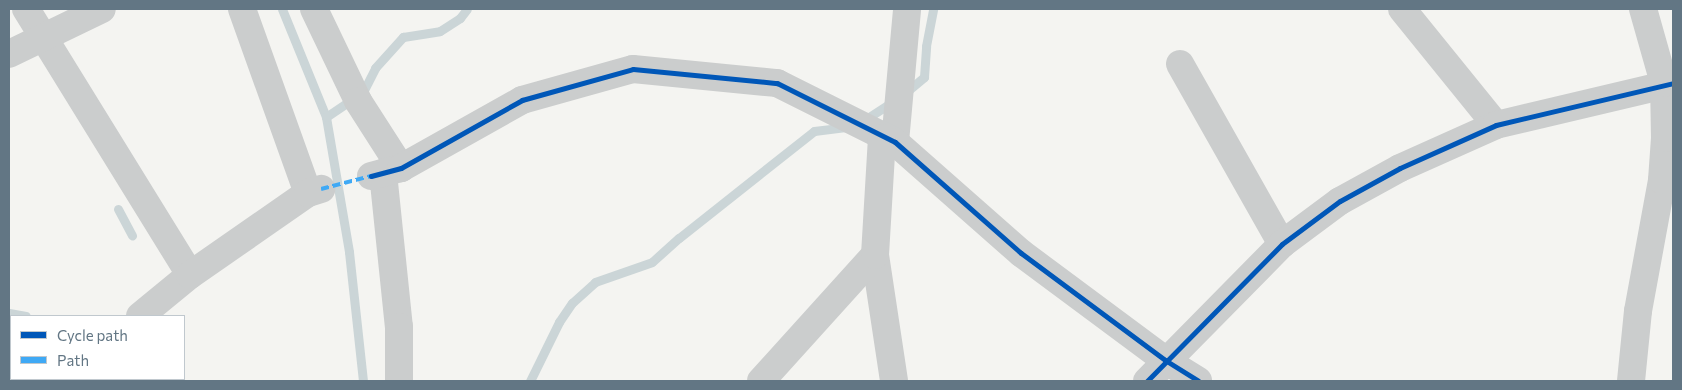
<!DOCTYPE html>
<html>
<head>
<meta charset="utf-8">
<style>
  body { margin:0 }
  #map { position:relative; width:1682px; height:390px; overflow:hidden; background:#f4f4f1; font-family:Commissioner,sans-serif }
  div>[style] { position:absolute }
  .stream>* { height:9px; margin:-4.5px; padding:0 4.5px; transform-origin:4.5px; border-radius:4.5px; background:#cbd5d7 }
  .minor>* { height:28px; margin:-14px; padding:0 14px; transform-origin:14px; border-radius:14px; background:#cbcdcd }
  .quiet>* { height:4px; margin-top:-2px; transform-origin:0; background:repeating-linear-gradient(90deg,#3fa9f5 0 8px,transparent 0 12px) }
  .cycleway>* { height:5px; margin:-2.5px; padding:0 2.5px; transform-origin:2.5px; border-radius:2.5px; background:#0057b8 }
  span { translate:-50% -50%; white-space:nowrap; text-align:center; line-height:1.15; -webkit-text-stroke:5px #fff; paint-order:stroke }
  .frame { position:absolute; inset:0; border:10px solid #627684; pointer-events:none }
  .legend { position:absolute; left:10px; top:315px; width:175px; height:65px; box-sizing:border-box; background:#fff; border:1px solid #c0c8ce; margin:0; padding:6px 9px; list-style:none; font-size:15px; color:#627684 }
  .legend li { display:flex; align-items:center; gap:10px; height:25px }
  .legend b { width:25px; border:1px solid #c0c8ce }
</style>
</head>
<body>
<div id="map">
  <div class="stream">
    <div style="left:282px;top:9px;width:117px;rotate:67.8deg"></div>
    <div style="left:326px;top:117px;width:137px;rotate:80.3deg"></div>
    <div style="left:349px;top:252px;width:130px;rotate:83.8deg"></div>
    <div style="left:905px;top:93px;width:25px;rotate:-40deg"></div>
    <div style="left:924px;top:77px;width:31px;rotate:-86deg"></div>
    <div style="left:926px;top:46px;width:38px;rotate:-79deg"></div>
    <div style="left:326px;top:117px;width:45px;rotate:-34deg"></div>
    <div style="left:363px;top:92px;width:27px;rotate:-63deg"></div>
    <div style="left:375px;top:68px;width:42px;rotate:-47.9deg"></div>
    <div style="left:403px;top:37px;width:37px;rotate:-9deg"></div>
    <div style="left:440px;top:31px;width:24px;rotate:-33deg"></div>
    <div style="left:460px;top:18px;width:11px;rotate:-52deg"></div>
    <div style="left:863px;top:121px;width:37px;rotate:-33deg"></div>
    <div style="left:118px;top:209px;width:30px;rotate:62deg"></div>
    <div style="left:9px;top:313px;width:17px;rotate:10deg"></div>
    <div style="left:141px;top:379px;width:4px;rotate:34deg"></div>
    <div style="left:530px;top:381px;width:66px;rotate:-63.8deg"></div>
    <div style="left:559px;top:322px;width:23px;rotate:-56deg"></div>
    <div style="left:572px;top:303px;width:31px;rotate:-42deg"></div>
    <div style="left:595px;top:282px;width:60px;rotate:-19.3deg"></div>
    <div style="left:652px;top:262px;width:36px;rotate:-42deg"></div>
    <div style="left:679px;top:238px;width:172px;rotate:-38.4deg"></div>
    <div style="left:814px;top:131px;width:32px;rotate:-7deg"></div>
  </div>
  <div class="minor">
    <div style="left:26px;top:9px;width:312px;rotate:58.3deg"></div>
    <div style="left:242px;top:9px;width:195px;rotate:70.3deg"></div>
    <div style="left:314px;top:9px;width:102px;rotate:64.4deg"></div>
    <div style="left:358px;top:101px;width:80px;rotate:57.3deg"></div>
    <div style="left:1402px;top:9px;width:149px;rotate:51deg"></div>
    <div style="left:9px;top:54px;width:103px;rotate:-25.8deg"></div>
    <div style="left:1180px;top:64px;width:207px;rotate:60.5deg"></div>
    <div style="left:895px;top:142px;width:134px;rotate:-84.8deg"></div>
    <div style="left:383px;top:173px;width:155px;rotate:84.1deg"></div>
    <div style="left:399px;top:327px;width:54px;rotate:90deg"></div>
    <div style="left:371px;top:176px;width:31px;rotate:-15deg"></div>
    <div style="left:401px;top:168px;width:139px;rotate:-29.3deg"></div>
    <div style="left:522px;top:100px;width:115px;rotate:-15.6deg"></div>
    <div style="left:633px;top:69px;width:145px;rotate:5.6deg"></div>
    <div style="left:777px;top:83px;width:132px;rotate:26.6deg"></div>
    <div style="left:895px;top:142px;width:168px;rotate:41.4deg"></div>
    <div style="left:1021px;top:253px;width:179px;rotate:36.6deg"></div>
    <div style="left:1165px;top:360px;width:39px;rotate:32deg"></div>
    <div style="left:875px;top:255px;width:127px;rotate:81.4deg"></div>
    <div style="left:140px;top:316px;width:65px;rotate:-39.4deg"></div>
    <div style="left:190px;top:275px;width:144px;rotate:-34.8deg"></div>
    <div style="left:308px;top:193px;width:14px;rotate:-17deg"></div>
    <div style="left:28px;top:379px;width:5px;rotate:22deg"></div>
    <div style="left:761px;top:381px;width:170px;rotate:-47.9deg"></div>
    <div style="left:875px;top:255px;width:117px;rotate:-86.6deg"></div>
    <div style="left:1147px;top:381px;width:192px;rotate:-45.4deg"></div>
    <div style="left:1282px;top:244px;width:72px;rotate:-36.6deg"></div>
    <div style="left:1340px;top:201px;width:68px;rotate:-28.8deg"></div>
    <div style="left:1400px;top:168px;width:105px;rotate:-24.1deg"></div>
    <div style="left:1496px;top:125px;width:182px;rotate:-13.3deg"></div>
    <div style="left:1631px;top:381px;width:70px;rotate:-84.3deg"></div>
    <div style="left:1638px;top:311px;width:133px;rotate:-79.6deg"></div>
    <div style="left:1662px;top:180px;width:42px;rotate:-85.9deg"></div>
    <div style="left:1665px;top:138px;width:55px;rotate:-91deg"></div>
    <div style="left:1664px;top:83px;width:77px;rotate:-105.8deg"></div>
  </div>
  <div class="quiet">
    <div style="left:321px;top:189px;width:52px;rotate:-14.6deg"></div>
  </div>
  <div class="cycleway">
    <div style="left:371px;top:176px;width:31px;rotate:-15deg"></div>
    <div style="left:401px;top:168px;width:139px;rotate:-29.3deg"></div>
    <div style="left:522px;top:100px;width:115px;rotate:-15.6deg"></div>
    <div style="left:633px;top:69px;width:145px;rotate:5.6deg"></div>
    <div style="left:777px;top:83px;width:132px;rotate:26.6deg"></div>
    <div style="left:895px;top:142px;width:168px;rotate:41.4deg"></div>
    <div style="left:1021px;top:253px;width:179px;rotate:36.6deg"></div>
    <div style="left:1165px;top:360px;width:39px;rotate:32deg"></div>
    <div style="left:1147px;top:381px;width:192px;rotate:-45.4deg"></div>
    <div style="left:1282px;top:244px;width:72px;rotate:-36.6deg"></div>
    <div style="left:1340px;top:201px;width:68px;rotate:-28.8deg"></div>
    <div style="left:1400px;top:168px;width:105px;rotate:-24.1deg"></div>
    <div style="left:1496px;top:125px;width:182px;rotate:-13.3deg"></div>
  </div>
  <div class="frame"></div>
  <ul class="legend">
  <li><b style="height:6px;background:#0057b8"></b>Cycle path</li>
  <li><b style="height:6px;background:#3fa9f5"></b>Path</li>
  </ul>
</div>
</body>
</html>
